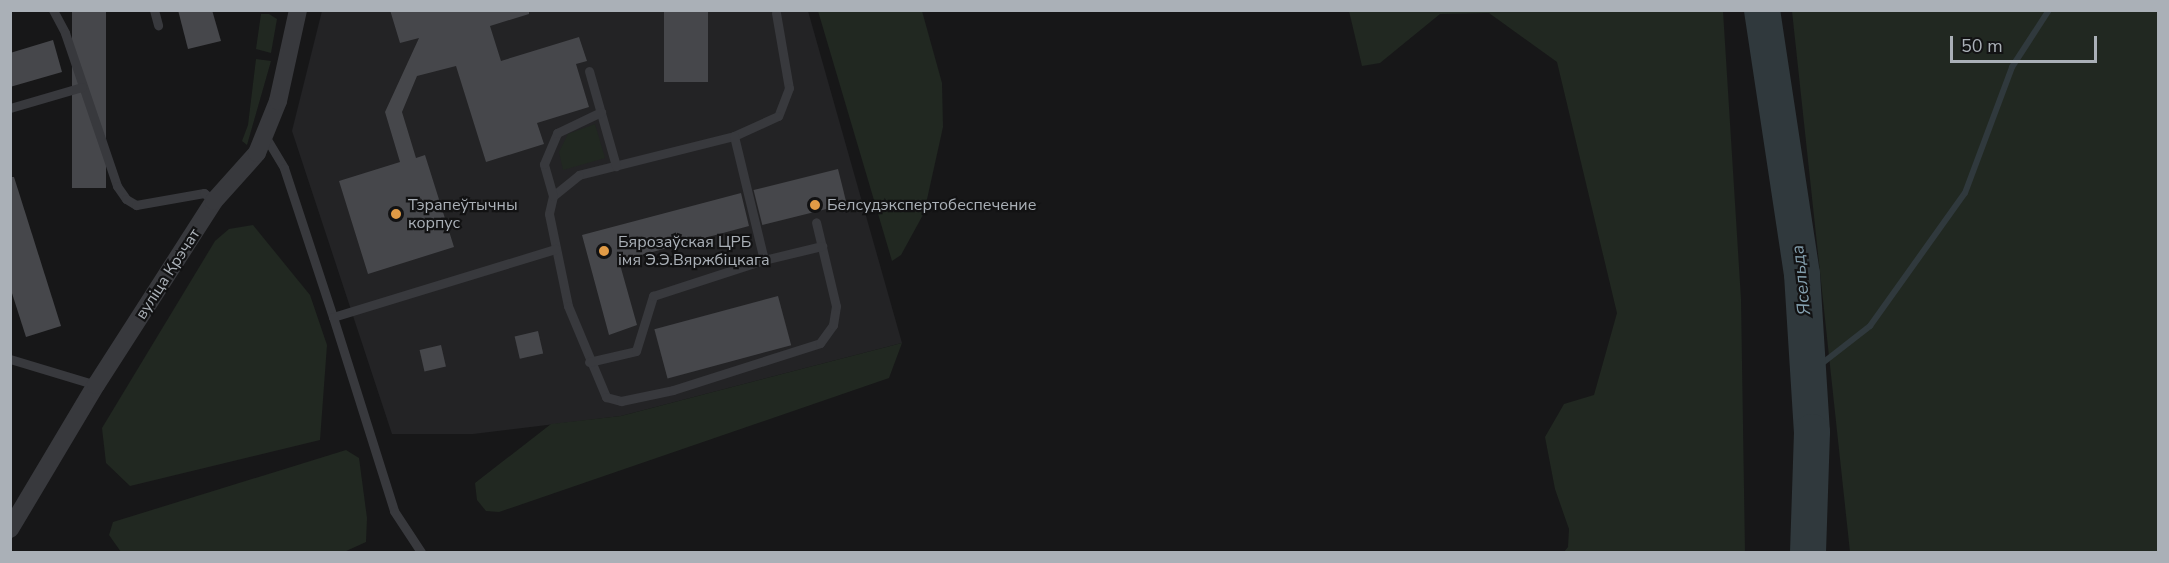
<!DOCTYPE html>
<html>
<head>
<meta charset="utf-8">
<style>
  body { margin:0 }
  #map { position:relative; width:2169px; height:563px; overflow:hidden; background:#171718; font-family:"Nunito Sans",sans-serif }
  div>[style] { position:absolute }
  .built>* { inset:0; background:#232325 }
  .green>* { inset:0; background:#212821 }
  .stream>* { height:6px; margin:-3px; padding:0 3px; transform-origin:3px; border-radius:3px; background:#30393d }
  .river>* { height:36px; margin:-18px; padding:0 18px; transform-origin:18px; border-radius:18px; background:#30393d }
  .building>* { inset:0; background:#46474b; transform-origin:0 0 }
  .lane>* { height:9px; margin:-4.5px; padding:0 4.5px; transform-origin:4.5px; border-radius:4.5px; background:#38393d }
  .street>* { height:18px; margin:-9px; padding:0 9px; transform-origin:9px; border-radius:9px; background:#38393d }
  .dots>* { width:16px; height:16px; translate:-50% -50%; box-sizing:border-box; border:3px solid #121213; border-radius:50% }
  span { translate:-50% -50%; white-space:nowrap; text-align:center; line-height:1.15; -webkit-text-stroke:4.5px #121213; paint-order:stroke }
  .poi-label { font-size:16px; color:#aab0b7 }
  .left { translate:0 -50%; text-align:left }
  .street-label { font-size:16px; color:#aab0b7 }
  .water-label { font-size:18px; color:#84a0af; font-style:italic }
  .frame { position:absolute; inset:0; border:12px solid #aab0b7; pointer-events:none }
  .scale { position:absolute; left:1950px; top:36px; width:147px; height:27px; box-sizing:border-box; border:3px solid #aab0b7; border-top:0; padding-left:8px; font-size:18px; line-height:21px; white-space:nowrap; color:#aab0b7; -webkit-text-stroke:4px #121213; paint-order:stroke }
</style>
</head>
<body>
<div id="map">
  <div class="built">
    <div style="clip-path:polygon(322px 11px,808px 11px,902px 343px,621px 416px,473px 434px,392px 434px,292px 131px)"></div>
  </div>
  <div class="green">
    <div style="clip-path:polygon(818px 11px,922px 11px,942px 83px,943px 127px,924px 213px,901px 255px,892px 261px)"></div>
    <div style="clip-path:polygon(1349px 11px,1723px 11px,1741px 299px,1745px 552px,1564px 552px,1568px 547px,1569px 529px,1555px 489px,1545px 437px,1564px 404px,1594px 395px,1617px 313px,1557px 62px,1489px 13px,1440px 14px,1380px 63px,1362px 66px)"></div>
    <div style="clip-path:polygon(1792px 11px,2158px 11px,2158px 552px,1850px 552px)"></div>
    <div style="clip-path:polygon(261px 14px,269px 14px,277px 19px,271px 53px,256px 49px)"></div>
    <div style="clip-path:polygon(256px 59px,271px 61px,247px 145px,242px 141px,248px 125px)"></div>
    <div style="clip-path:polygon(595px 124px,605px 158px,563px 170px,559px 152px,568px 134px)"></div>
    <div style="clip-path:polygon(253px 225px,310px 295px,327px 345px,320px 440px,130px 486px,106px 463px,102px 428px,215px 241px,229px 229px)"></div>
    <div style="clip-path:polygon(902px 343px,889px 378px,499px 512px,486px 511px,477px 500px,475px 483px,551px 424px,621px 416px)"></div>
    <div style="clip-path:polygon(346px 450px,359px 458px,367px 518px,366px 542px,344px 552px,121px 552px,109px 535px,113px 522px)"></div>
  </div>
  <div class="stream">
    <div style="left:1811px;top:372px;width:75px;rotate:-37.9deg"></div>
    <div style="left:1870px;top:326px;width:163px;rotate:-54.5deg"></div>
    <div style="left:1965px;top:193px;width:134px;rotate:-69.5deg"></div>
    <div style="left:2012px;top:67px;width:68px;rotate:-57deg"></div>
  </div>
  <div class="river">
    <div style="left:1762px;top:10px;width:267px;rotate:81.4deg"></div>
    <div style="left:1802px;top:274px;width:158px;rotate:86.4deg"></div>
    <div style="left:1812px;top:432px;width:120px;rotate:91.9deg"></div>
  </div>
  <div class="building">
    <div style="left:72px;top:10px;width:34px;height:178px"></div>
    <div style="clip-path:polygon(178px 10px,212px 10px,221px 41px,188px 49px)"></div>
    <div style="clip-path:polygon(390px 10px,529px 10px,529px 14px,490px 26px,501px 61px,579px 37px,587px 61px,576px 64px,589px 107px,537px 123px,544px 144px,486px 162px,456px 66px,417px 76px,402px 112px,416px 158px,425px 155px,454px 247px,368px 274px,339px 181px,400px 162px,385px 112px,419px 38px,400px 43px)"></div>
    <div style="left:664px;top:10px;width:44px;height:72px"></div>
    <div style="clip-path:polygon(53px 40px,62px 72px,10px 87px,10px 53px)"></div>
    <div style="left:838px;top:169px;width:36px;height:87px;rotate:76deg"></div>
    <div style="clip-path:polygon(10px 177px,14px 177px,61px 326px,26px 337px,10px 287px)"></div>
    <div style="clip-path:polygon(741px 193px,749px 226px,619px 261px,637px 325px,609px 335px,582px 235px)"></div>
    <div style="left:778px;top:296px;width:51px;height:128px;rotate:75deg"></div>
    <div style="left:538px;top:331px;width:23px;height:24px;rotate:77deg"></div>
    <div style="left:441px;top:345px;width:22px;height:22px;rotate:77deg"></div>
  </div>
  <div class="lane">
    <div style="left:53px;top:10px;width:26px;rotate:62deg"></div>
    <div style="left:65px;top:33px;width:162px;rotate:71.2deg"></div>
    <div style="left:117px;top:186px;width:16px;rotate:55deg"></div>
    <div style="left:126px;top:199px;width:12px;rotate:31deg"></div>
    <div style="left:136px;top:205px;width:69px;rotate:-10deg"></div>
    <div style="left:204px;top:193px;width:13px;rotate:39deg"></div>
    <div style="left:154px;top:10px;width:16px;rotate:75deg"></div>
    <div style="left:776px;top:13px;width:76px;rotate:80.2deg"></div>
    <div style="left:789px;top:88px;width:30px;rotate:111deg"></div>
    <div style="left:778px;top:116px;width:48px;rotate:155.6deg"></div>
    <div style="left:734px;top:136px;width:160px;rotate:165.9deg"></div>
    <div style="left:579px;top:175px;width:33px;rotate:141deg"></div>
    <div style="left:553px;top:196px;width:18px;rotate:103deg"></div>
    <div style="left:549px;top:214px;width:94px;rotate:78.3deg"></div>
    <div style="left:568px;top:306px;width:99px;rotate:67.3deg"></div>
    <div style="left:606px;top:397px;width:16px;rotate:15deg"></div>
    <div style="left:621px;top:401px;width:53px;rotate:-11.9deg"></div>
    <div style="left:673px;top:390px;width:154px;rotate:-17.7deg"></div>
    <div style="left:820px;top:343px;width:22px;rotate:-54deg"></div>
    <div style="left:833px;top:325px;width:19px;rotate:-81deg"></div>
    <div style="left:836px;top:306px;width:86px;rotate:-103.4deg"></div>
    <div style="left:589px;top:71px;width:99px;rotate:74.1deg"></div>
    <div style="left:10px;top:108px;width:75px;rotate:-16.3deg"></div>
    <div style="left:265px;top:136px;width:37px;rotate:59deg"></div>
    <div style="left:284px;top:168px;width:157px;rotate:71.8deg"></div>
    <div style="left:333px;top:317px;width:233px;rotate:-17deg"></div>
    <div style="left:734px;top:136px;width:128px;rotate:76.4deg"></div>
    <div style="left:764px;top:260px;width:60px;rotate:-13.6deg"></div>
    <div style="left:553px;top:196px;width:33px;rotate:-106deg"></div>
    <div style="left:544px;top:164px;width:34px;rotate:-67deg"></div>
    <div style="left:557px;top:133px;width:49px;rotate:-25.5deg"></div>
    <div style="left:333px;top:317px;width:203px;rotate:72.5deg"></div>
    <div style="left:394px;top:511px;width:49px;rotate:56.6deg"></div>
    <div style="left:10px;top:359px;width:90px;rotate:16.8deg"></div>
    <div style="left:589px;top:362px;width:48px;rotate:-13.2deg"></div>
    <div style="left:636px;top:351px;width:58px;rotate:-72.8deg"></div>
    <div style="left:653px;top:296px;width:117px;rotate:-18deg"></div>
  </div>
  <div class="street">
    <div style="left:10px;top:529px;width:168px;rotate:-59.2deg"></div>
    <div style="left:96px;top:385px;width:219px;rotate:-57.3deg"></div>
    <div style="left:214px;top:201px;width:64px;rotate:-48.1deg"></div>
    <div style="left:257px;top:153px;width:56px;rotate:-68deg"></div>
    <div style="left:278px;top:101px;width:93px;rotate:-77.6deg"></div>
  </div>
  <div class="dots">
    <div style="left:815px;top:205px;background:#e19b46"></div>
    <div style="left:396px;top:214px;background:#e19b46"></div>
    <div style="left:604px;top:251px;background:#e19b46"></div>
  </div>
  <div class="poi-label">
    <span class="left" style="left:408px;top:214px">Тэрапеўтычны<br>корпус</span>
    <span class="left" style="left:827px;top:205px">Белсудэкспертобеспечение</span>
    <span class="left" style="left:618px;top:251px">Бярозаўская ЦРБ<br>імя Э.Э.Вяржбіцкага</span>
  </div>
  <div class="street-label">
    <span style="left:168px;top:274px;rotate:-57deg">вуліца Крэчат</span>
  </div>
  <div class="water-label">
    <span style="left:1801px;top:280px;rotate:-96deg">Ясельда</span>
  </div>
  <div class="frame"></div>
  <div class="scale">50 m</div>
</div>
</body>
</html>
